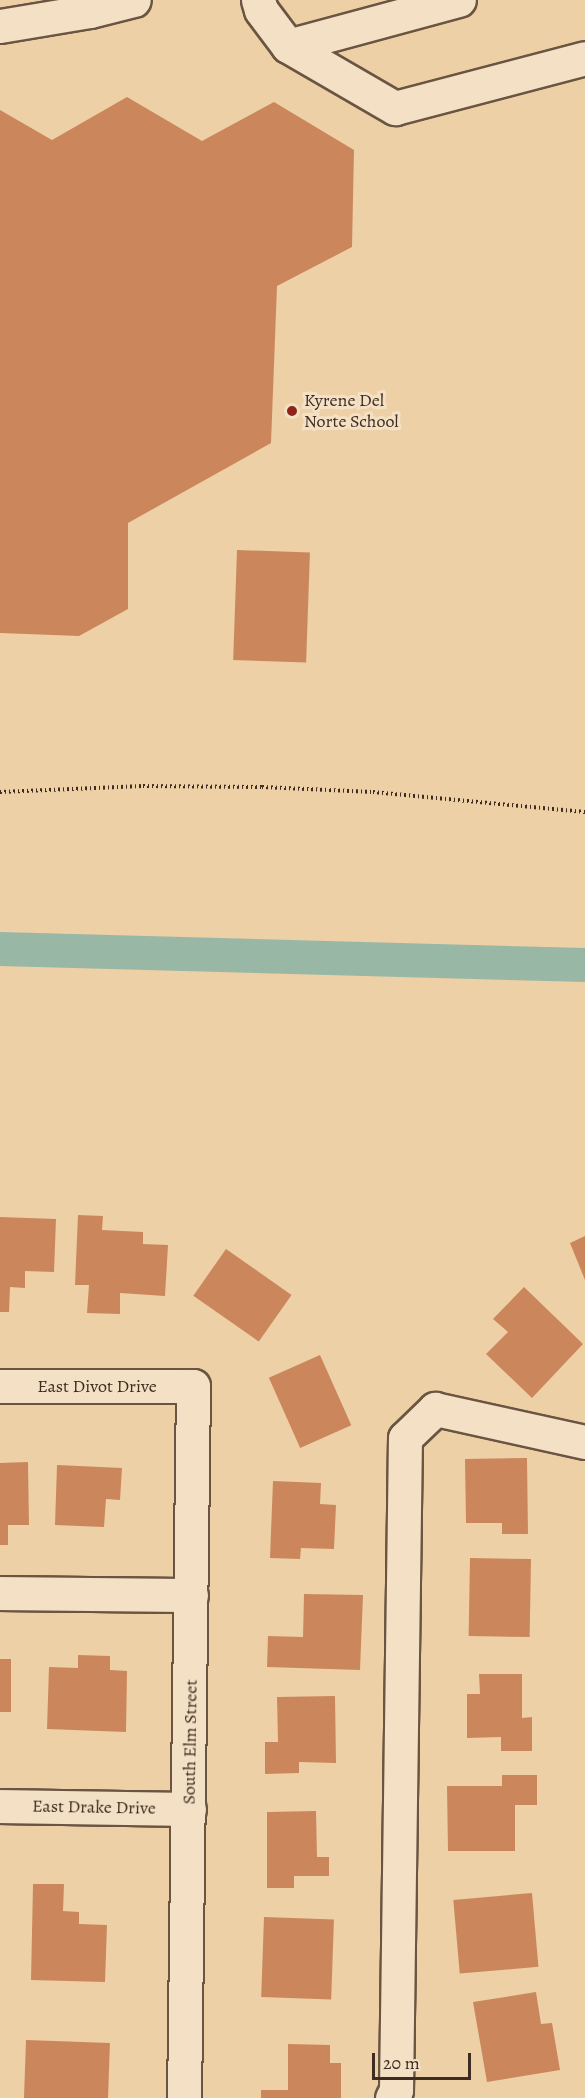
<!DOCTYPE html>
<html>
<head>
<meta charset="utf-8">
<style>
  body { margin:0 }
  #map { position:relative; width:585px; height:2098px; overflow:hidden; background:#edd0a6; font-family:Alegreya,serif }
  div>[style] { position:absolute }
  .canal>* { height:34px; margin:-17px; padding:0 17px; transform-origin:17px; border-radius:17px; background:#99b7a5 }
  .building>* { inset:0; background:#cb875b; transform-origin:0 0 }
  .path>* { height:4px; margin-top:-2px; transform-origin:0; background:repeating-linear-gradient(90deg,#3e2c20 0 1.5px,transparent 0 4.5px) }
  .roads { filter:drop-shadow(2px 0 #6a5542) drop-shadow(-2px 0 #6a5542) drop-shadow(0 2px #6a5542) drop-shadow(0 -2px #6a5542) }
  .minor>* { height:33px; margin:-16.5px; padding:0 16.5px; transform-origin:16.5px; border-radius:16.5px; background:#f3e0c5 }
  .dots>* { width:16px; height:16px; translate:-50% -50%; box-sizing:border-box; border:3px solid #f3e0c5; border-radius:50% }
  span { translate:-50% -50%; white-space:nowrap; text-align:center; line-height:1.15; -webkit-text-stroke:6px #f3e0c5; paint-order:stroke }
  .poi-label { font-size:18px; color:#3e2c20 }
  .left { translate:0 -50%; text-align:left }
  .street-label { font-size:18px; color:#3e2c20 }
  .scale { position:absolute; left:372px; top:2053px; width:99px; height:27px; box-sizing:border-box; border:3px solid #3e2c20; border-top:0; padding-left:8px; font-size:18px; line-height:21px; white-space:nowrap; color:#3e2c20; -webkit-text-stroke:4px #f3e0c5; paint-order:stroke }
</style>
</head>
<body>
<div id="map">
  <div class="canal">
    <div style="left:0;top:949px;width:585px;rotate:1.57deg"></div>
  </div>
  <div class="building">
    <div style="clip-path:polygon(127px 97px,202px 141px,274px 102px,354px 150px,352px 247px,277px 286px,271px 443px,128px 523px,128px 609px,79px 636px,0 633px,0 110px,52px 140px)"></div>
    <div style="left:237px;top:550px;width:73px;height:110px;rotate:2deg"></div>
    <div style="clip-path:polygon(78px 1215px,103px 1216px,102px 1230px,143px 1232px,143px 1244px,168px 1245px,165px 1296px,120px 1293px,120px 1314px,87px 1313px,89px 1285px,75px 1285px)"></div>
    <div style="clip-path:polygon(0 1217px,56px 1219px,54px 1272px,25px 1271px,25px 1288px,10px 1287px,9px 1312px,0 1312px)"></div>
    <div style="clip-path:polygon(585px 1236px,585px 1280px,570px 1243px)"></div>
    <div style="left:226px;top:1249px;width:80px;height:57px;rotate:35deg"></div>
    <div style="clip-path:polygon(524px 1287px,583px 1344px,532px 1398px,486px 1354px,508px 1332px,493px 1319px)"></div>
    <div style="left:320px;top:1355px;width:77px;height:56px;rotate:66deg"></div>
    <div style="clip-path:polygon(527px 1458px,528px 1534px,502px 1534px,502px 1523px,466px 1523px,465px 1459px)"></div>
    <div style="clip-path:polygon(28px 1462px,29px 1525px,8px 1525px,8px 1545px,0 1545px,0 1463px)"></div>
    <div style="clip-path:polygon(57px 1465px,122px 1468px,120px 1500px,106px 1499px,104px 1527px,55px 1525px)"></div>
    <div style="clip-path:polygon(273px 1481px,321px 1483px,320px 1504px,336px 1505px,334px 1549px,301px 1548px,300px 1559px,270px 1558px)"></div>
    <div style="left:470px;top:1558px;width:61px;height:78px;rotate:1deg"></div>
    <div style="clip-path:polygon(304px 1594px,363px 1595px,360px 1670px,267px 1667px,268px 1636px,303px 1637px)"></div>
    <div style="clip-path:polygon(78px 1655px,110px 1656px,110px 1670px,127px 1671px,126px 1732px,47px 1729px,49px 1667px,78px 1668px)"></div>
    <div style="left:0;top:1659px;width:11px;height:53px"></div>
    <div style="clip-path:polygon(479px 1674px,522px 1674px,522px 1718px,532px 1717px,532px 1751px,501px 1751px,501px 1737px,467px 1738px,467px 1694px,480px 1694px)"></div>
    <div style="clip-path:polygon(335px 1696px,336px 1763px,299px 1762px,299px 1773px,265px 1774px,265px 1742px,278px 1742px,277px 1697px)"></div>
    <div style="clip-path:polygon(502px 1775px,537px 1775px,537px 1805px,515px 1805px,515px 1851px,448px 1851px,447px 1786px,502px 1786px)"></div>
    <div style="clip-path:polygon(316px 1811px,317px 1857px,329px 1857px,329px 1876px,294px 1876px,294px 1888px,267px 1888px,267px 1812px)"></div>
    <div style="clip-path:polygon(33px 1884px,64px 1884px,63px 1911px,79px 1912px,79px 1924px,107px 1925px,105px 1982px,31px 1980px)"></div>
    <div style="left:532px;top:1893px;width:74px;height:79px;rotate:85deg"></div>
    <div style="left:264px;top:1917px;width:70px;height:80px;rotate:2deg"></div>
    <div style="clip-path:polygon(536px 1992px,541px 2024px,552px 2023px,560px 2070px,487px 2082px,473px 2002px)"></div>
    <div style="left:26px;top:2040px;width:84px;height:58px;rotate:2deg"></div>
    <div style="clip-path:polygon(288px 2044px,330px 2045px,330px 2063px,341px 2063px,341px 2098px,261px 2098px,261px 2090px,288px 2090px)"></div>
  </div>
  <div class="path">
    <div style="left:0;top:792px;width:143px;rotate:-2.4deg"></div>
    <div style="left:143px;top:786px;width:119px;rotate:0.5deg"></div>
    <div style="left:262px;top:787px;width:111px;rotate:2.6deg"></div>
    <div style="left:373px;top:792px;width:213px;rotate:5.4deg"></div>
  </div>
  <div class="roads">
    <div class="minor">
      <div style="left:258px;top:0;width:10px;rotate:73deg"></div>
      <div style="left:261px;top:10px;width:45px;rotate:53.1deg"></div>
      <div style="left:288px;top:46px;width:124px;rotate:30.1deg"></div>
      <div style="left:395px;top:108px;width:196px;rotate:-14.7deg"></div>
      <div style="left:0;top:26px;width:91px;rotate:-9.5deg"></div>
      <div style="left:90px;top:11px;width:45px;rotate:-14deg"></div>
      <div style="left:288px;top:46px;width:177px;rotate:-15.1deg"></div>
      <div style="left:0;top:1386px;width:193px"></div>
      <div style="left:193px;top:1386px;width:712px;rotate:90.72deg"></div>
      <div style="left:0;top:1593px;width:191px;rotate:0.6deg"></div>
      <div style="left:0;top:1806px;width:189px;rotate:0.9deg"></div>
      <div style="left:392px;top:2098px;width:9px;rotate:-63deg"></div>
      <div style="left:396px;top:2090px;width:652px;rotate:-89.21deg"></div>
      <div style="left:405px;top:1438px;width:42px;rotate:-44deg"></div>
      <div style="left:435px;top:1409px;width:154px;rotate:12.4deg"></div>
    </div>
  </div>
  <div class="dots">
    <div style="left:292px;top:411px;background:#8f2418"></div>
  </div>
  <div class="poi-label">
    <span class="left" style="left:304px;top:411px">Kyrene Del<br>Norte School</span>
  </div>
  <div class="street-label">
    <span style="left:97px;top:1386px">East Divot Drive</span>
    <span style="left:190px;top:1742px;rotate:-89deg">South Elm Street</span>
    <span style="left:94px;top:1807px;rotate:1deg">East Drake Drive</span>
  </div>
  <div class="scale">20 m</div>
</div>
</body>
</html>
